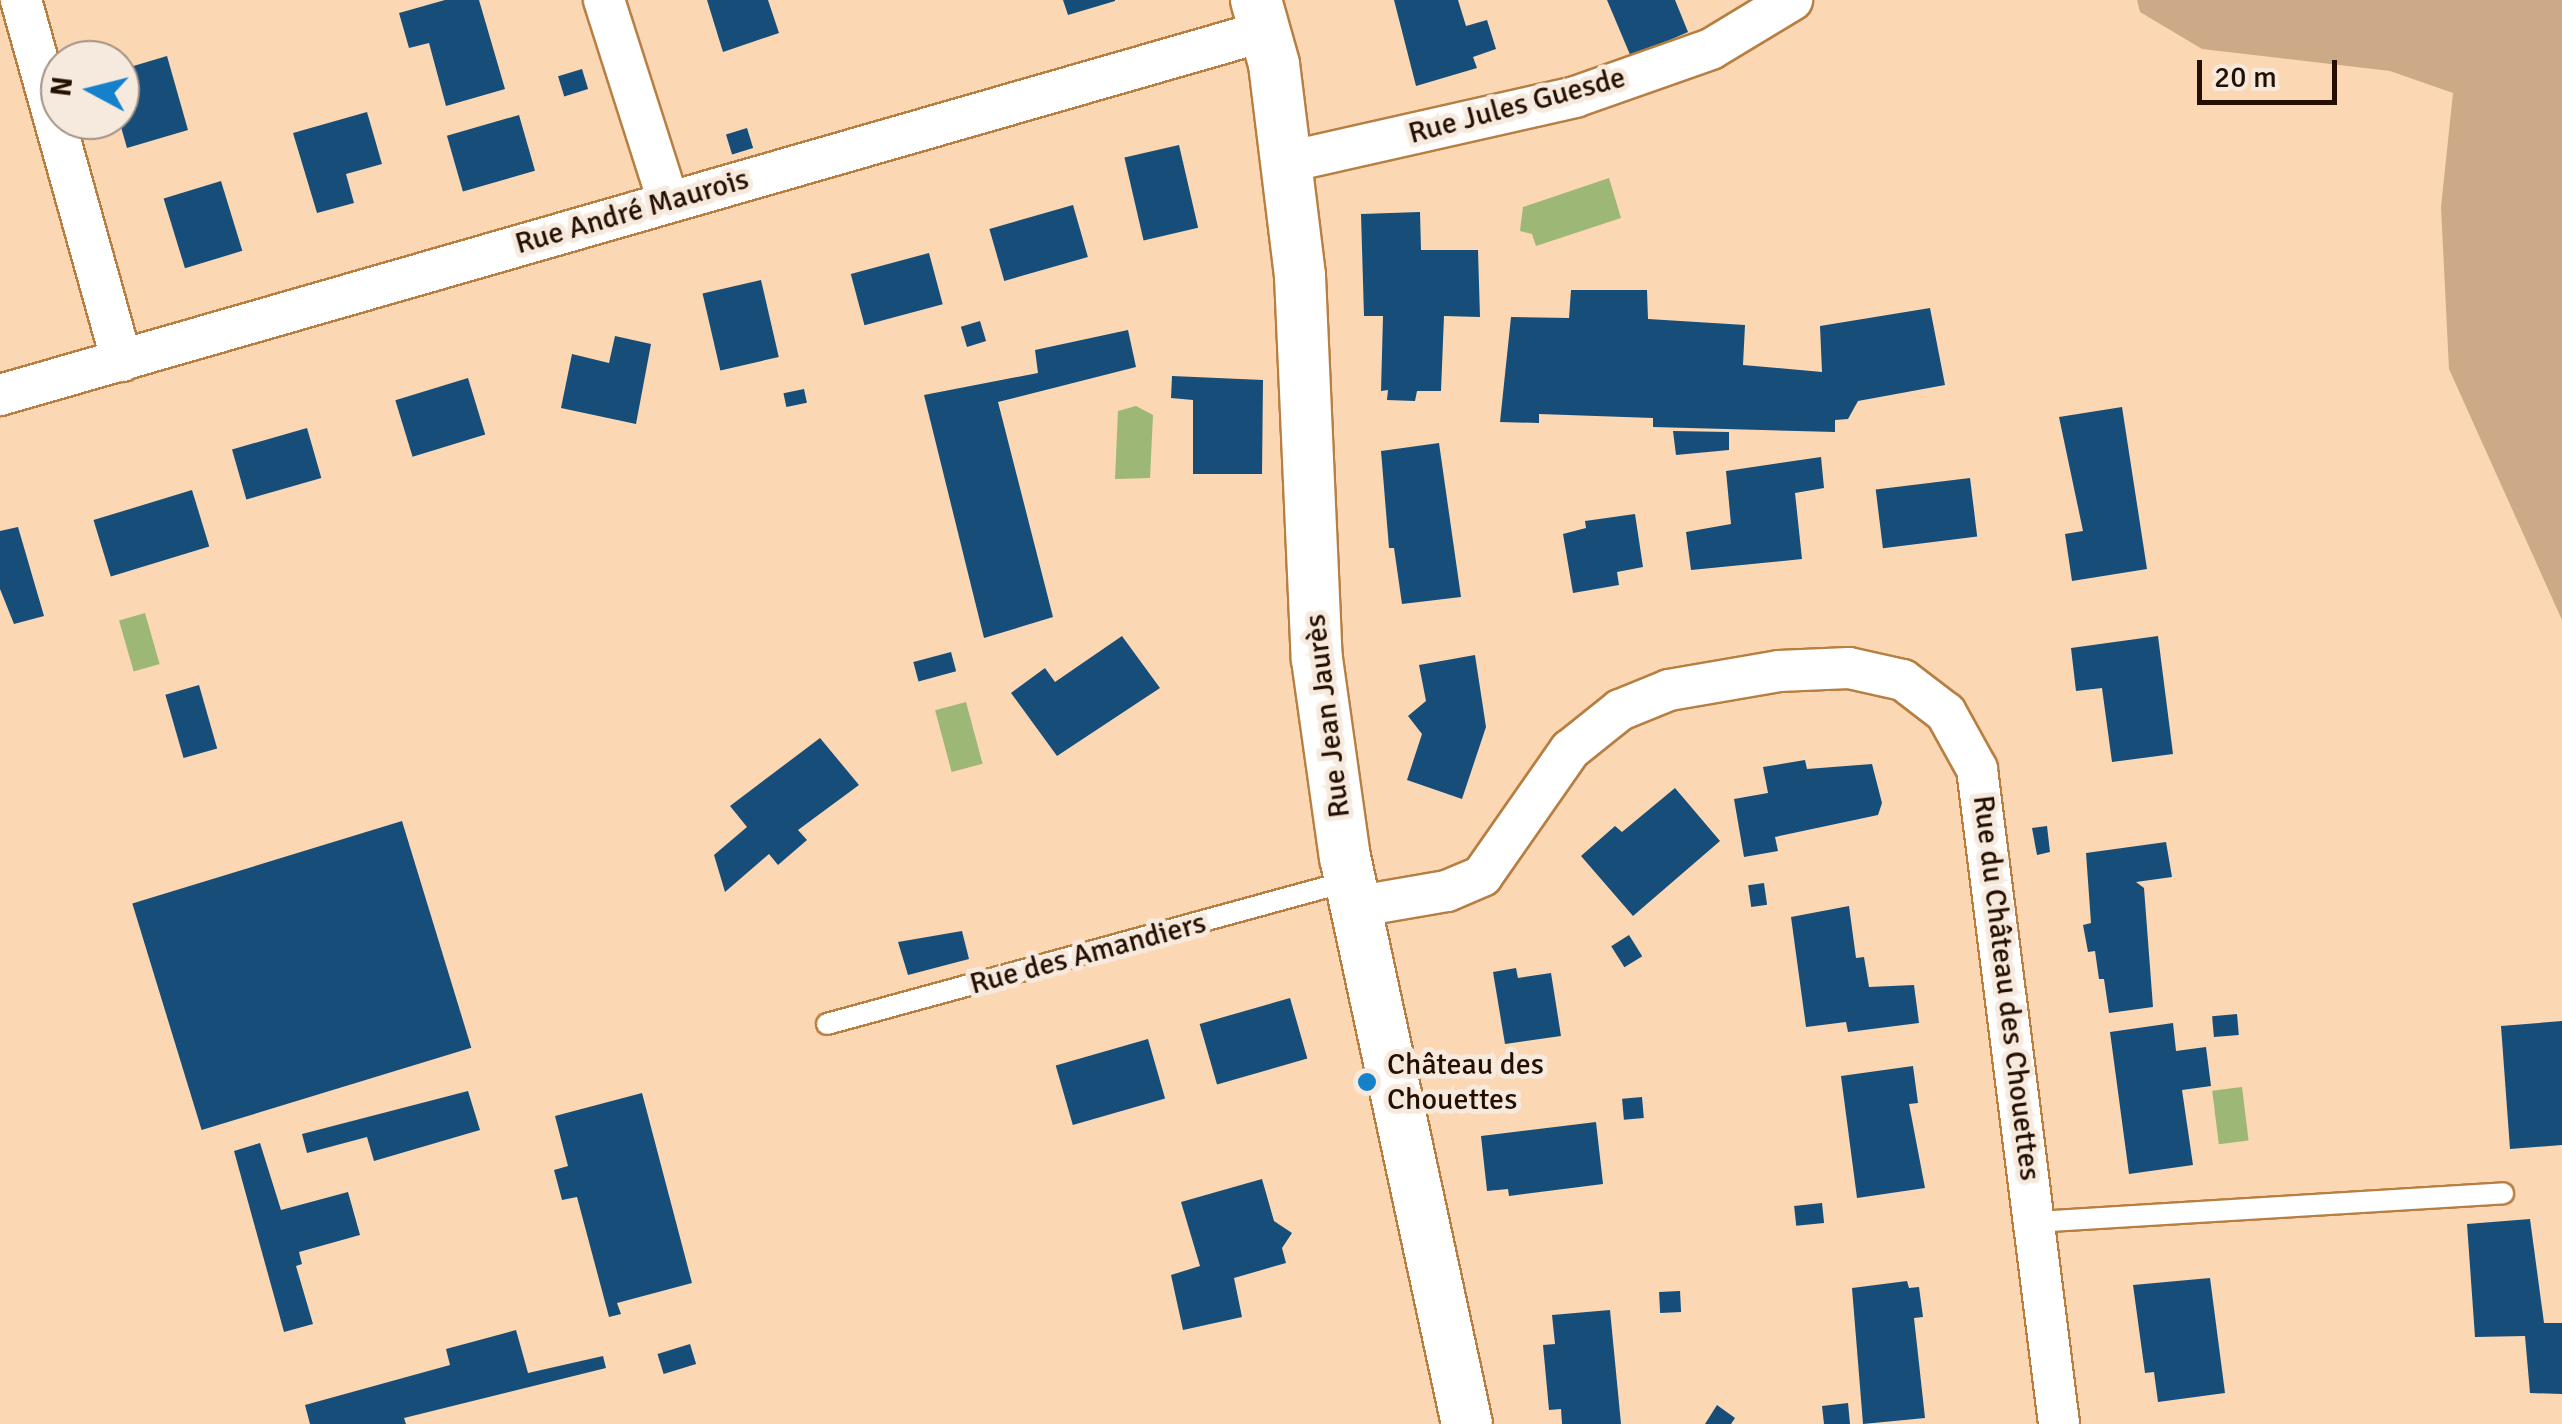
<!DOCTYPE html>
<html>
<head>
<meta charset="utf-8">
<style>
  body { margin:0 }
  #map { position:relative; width:2562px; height:1424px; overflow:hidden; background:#fcd7b3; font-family:Signika,sans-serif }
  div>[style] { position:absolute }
  .green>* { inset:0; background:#cdaa87 }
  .water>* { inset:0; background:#9db777; transform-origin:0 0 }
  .building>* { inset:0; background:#164e79; transform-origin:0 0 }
  .roads { filter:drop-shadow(2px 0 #b77f42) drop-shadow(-2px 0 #b77f42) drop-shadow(0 2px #b77f42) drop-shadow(0 -2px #b77f42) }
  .service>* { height:20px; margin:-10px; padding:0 10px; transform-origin:10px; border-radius:10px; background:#fff }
  .minor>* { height:40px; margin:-20px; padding:0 20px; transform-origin:20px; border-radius:20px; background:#fff }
  .tertiary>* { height:50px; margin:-25px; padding:0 25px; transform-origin:25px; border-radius:25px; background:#fff }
  .dots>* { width:28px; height:28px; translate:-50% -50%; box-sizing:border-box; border:5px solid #f6e9dd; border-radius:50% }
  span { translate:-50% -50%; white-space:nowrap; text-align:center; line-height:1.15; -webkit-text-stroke:10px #f6e9dd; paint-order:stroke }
  .street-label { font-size:30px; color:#240f00 }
  .poi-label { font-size:30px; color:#240f00 }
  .left { translate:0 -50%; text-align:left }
  .north { position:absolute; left:40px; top:40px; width:100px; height:100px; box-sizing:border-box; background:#f6e9dd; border:2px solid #a29285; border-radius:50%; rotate:277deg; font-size:28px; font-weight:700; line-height:40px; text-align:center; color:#240f00 }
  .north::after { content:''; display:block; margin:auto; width:35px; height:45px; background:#1681cb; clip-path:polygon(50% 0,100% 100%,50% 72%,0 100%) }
  .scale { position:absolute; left:2197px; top:60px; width:140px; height:45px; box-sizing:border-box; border:5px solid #240f00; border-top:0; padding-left:12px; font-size:30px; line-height:35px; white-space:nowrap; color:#240f00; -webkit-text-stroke:8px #f6e9dd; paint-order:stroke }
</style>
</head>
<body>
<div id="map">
  <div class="green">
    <div style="clip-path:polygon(2137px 0,2562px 0,2562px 620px,2449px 369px,2441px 207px,2453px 93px,2390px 71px,2202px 49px,2140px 12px)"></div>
  </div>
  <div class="water">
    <div style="clip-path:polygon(1609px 178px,1621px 218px,1536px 246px,1532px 234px,1520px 231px,1523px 207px)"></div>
    <div style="clip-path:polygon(1136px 406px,1153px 415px,1150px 478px,1115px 479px,1118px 411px)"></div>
    <div style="left:145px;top:613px;width:53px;height:27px;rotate:74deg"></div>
    <div style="left:966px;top:702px;width:64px;height:32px;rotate:75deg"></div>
    <div style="left:2242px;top:1087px;width:54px;height:30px;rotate:83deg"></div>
  </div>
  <div class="building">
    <div style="clip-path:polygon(445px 0,479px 0,505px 89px,446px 106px,429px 43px,409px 48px,399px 13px)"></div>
    <div style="clip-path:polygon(707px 0,768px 0,779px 33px,723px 52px)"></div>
    <div style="clip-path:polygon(1063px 0,1115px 0,1115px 1px,1068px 15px)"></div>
    <div style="clip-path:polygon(1394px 0,1458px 0,1466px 26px,1487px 20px,1496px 49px,1473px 57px,1477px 68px,1416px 86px)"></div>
    <div style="clip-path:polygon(1607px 0,1675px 0,1688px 32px,1631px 57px)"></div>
    <div style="clip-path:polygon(167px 56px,188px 130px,127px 148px,119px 120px,120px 70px)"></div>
    <div style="left:582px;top:69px;width:21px;height:25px;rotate:73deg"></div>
    <div style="clip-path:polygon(367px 112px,382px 164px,346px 174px,354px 203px,317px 213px,293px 133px)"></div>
    <div style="left:519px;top:115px;width:58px;height:75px;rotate:74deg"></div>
    <div style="left:747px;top:128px;width:21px;height:22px;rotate:73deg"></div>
    <div style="left:1179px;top:145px;width:85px;height:56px;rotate:77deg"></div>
    <div style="left:221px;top:181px;width:73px;height:60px;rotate:73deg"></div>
    <div style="left:1073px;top:205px;width:54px;height:87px;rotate:74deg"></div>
    <div style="clip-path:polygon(1420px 212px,1421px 250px,1478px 250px,1480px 317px,1444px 316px,1441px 391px,1417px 391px,1415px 401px,1387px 400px,1388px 390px,1381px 391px,1383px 316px,1364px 316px,1361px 214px)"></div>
    <div style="left:929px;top:253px;width:53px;height:81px;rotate:75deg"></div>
    <div style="left:761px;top:280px;width:79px;height:60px;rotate:77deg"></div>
    <div style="clip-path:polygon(1571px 290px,1647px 290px,1648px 319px,1745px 325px,1743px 365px,1822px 372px,1820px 326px,1930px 308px,1945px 385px,1858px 401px,1848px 419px,1835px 420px,1835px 432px,1653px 427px,1653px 418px,1539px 414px,1539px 423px,1500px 422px,1511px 317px,1569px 318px)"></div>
    <div style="left:980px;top:321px;width:21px;height:20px;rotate:73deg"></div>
    <div style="clip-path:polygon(1128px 330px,1136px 367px,998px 402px,1053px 617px,984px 638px,924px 395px,1038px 373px,1035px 350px)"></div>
    <div style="clip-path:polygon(615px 336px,651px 344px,636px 424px,561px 408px,572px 354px,609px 363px)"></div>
    <div style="clip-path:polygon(1172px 376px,1263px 380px,1262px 474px,1193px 474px,1193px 400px,1171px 398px)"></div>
    <div style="left:468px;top:378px;width:59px;height:76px;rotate:73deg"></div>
    <div style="left:804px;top:389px;width:14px;height:21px;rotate:78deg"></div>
    <div style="clip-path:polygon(2122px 407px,2147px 569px,2072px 581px,2065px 534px,2083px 531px,2059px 417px)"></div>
    <div style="left:307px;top:428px;width:52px;height:78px;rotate:74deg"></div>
    <div style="clip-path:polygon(1673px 431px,1729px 432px,1729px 450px,1676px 455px)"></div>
    <div style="clip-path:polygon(1439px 443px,1461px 597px,1402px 604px,1394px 548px,1389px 548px,1381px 451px)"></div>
    <div style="clip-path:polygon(1821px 457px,1824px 488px,1795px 493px,1802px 559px,1691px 570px,1686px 532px,1731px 524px,1726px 471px)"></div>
    <div style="left:1970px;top:478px;width:59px;height:95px;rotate:83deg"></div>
    <div style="left:192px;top:490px;width:59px;height:103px;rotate:73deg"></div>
    <div style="clip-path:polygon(1635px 514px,1643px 567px,1617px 572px,1619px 585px,1573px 593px,1563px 534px,1586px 528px,1585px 521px)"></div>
    <div style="clip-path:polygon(18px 527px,44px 616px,14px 624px,0 589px,0 531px)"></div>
    <div style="clip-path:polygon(1122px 636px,1160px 688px,1057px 756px,1011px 693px,1045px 668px,1055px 682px)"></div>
    <div style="clip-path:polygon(2158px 636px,2173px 754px,2112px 762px,2102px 688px,2076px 691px,2071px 648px)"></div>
    <div style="left:951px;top:652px;width:20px;height:39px;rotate:75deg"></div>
    <div style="clip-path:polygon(1475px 655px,1486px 727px,1462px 799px,1407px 780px,1422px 734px,1408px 716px,1426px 701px,1419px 665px)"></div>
    <div style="left:199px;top:685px;width:66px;height:35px;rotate:74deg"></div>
    <div style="clip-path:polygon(820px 738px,859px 785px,798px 830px,807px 840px,778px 865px,769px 854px,725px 892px,714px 855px,747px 827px,730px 806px)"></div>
    <div style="clip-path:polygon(1805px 760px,1807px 769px,1872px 764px,1882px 803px,1878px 815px,1775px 837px,1778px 851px,1744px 857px,1734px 799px,1768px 793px,1763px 767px)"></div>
    <div style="clip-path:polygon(1675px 788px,1720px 841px,1633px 916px,1581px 856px,1615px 826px,1622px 832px)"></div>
    <div style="left:402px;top:821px;width:237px;height:282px;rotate:73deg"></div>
    <div style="clip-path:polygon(2047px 826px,2050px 852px,2037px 855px,2032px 828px)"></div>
    <div style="clip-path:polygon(2166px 842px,2172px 877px,2136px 882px,2144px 888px,2153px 1007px,2109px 1013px,2104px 979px,2099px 979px,2095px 951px,2088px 952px,2083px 925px,2091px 923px,2086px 853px)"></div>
    <div style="left:1764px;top:883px;width:22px;height:16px;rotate:82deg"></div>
    <div style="clip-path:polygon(1849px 906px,1856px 958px,1864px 957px,1869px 987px,1914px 985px,1919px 1023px,1848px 1032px,1846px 1022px,1806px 1027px,1791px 917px)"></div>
    <div style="clip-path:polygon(962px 931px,969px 959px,908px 975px,898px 942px)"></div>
    <div style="left:1629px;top:935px;width:25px;height:21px;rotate:58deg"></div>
    <div style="clip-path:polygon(1516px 968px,1518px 978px,1551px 973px,1561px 1036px,1505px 1044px,1493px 972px)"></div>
    <div style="left:1290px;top:998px;width:63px;height:94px;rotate:74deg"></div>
    <div style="left:2237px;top:1014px;width:21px;height:25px;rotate:85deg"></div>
    <div style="clip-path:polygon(2562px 1021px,2562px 1145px,2510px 1149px,2501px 1026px)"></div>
    <div style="clip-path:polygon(2173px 1023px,2176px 1051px,2206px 1047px,2211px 1086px,2182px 1090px,2193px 1165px,2129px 1174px,2110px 1032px)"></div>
    <div style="left:1148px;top:1039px;width:62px;height:96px;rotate:74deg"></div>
    <div style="clip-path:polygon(1913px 1066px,1918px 1103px,1909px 1104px,1925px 1188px,1857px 1198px,1841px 1076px)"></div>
    <div style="clip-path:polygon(468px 1091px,480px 1130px,374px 1161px,367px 1137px,307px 1153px,302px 1134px)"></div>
    <div style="clip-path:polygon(642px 1093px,692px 1283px,617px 1303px,621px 1314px,609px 1317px,577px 1197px,562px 1200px,554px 1170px,568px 1166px,555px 1116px)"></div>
    <div style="left:1642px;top:1097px;width:21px;height:20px;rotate:85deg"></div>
    <div style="clip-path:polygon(1596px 1122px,1603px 1184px,1509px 1196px,1508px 1189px,1487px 1191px,1481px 1136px)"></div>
    <div style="clip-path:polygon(260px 1143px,281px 1210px,348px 1192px,360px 1235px,299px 1252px,302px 1264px,296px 1266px,313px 1324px,284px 1332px,234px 1151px)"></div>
    <div style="clip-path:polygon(1262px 1179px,1274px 1221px,1292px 1233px,1282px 1248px,1286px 1263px,1234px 1278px,1242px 1317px,1183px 1330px,1171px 1275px,1200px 1266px,1181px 1202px)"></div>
    <div style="left:1822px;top:1203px;width:20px;height:28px;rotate:84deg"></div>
    <div style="clip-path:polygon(2530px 1219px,2544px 1323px,2562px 1323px,2562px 1394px,2530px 1393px,2525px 1336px,2475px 1337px,2467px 1224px)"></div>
    <div style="clip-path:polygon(2210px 1278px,2225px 1393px,2158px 1402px,2154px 1372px,2145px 1373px,2133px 1285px)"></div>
    <div style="clip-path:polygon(1907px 1281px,1909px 1288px,1919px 1287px,1923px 1317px,1914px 1318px,1925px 1418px,1863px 1424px,1852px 1288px)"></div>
    <div style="left:1680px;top:1291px;width:21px;height:21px;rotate:87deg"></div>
    <div style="clip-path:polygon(1610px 1310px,1621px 1424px,1562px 1424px,1561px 1409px,1549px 1410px,1543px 1345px,1555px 1344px,1552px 1315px)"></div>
    <div style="clip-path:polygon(516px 1330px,528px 1373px,603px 1356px,606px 1368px,404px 1418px,406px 1424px,310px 1424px,305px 1405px,450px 1365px,446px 1349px)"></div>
    <div style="left:690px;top:1344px;width:21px;height:34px;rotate:73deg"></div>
    <div style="clip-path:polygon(1848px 1403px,1850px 1424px,1824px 1424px,1822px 1406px)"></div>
    <div style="clip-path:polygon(1717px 1405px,1735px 1418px,1731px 1424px,1705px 1424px)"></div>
  </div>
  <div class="roads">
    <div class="service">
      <div style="left:827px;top:1024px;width:541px;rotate:-15.32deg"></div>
      <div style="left:2035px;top:1222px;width:469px;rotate:-3.5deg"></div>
    </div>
    <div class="minor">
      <div style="left:21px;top:0;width:375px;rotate:74.4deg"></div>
      <div style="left:604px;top:0;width:211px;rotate:72.3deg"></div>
      <div style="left:1287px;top:162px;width:295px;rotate:-12.7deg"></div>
      <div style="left:1575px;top:97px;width:144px;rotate:-19.4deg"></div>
      <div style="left:1711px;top:49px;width:95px;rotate:-31.2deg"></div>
      <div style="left:0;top:395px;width:1316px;rotate:-16.05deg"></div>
      <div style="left:1354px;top:907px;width:94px;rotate:-9.8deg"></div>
      <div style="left:1447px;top:891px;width:38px;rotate:-23deg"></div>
      <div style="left:1482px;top:876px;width:154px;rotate:-55.1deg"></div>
      <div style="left:1570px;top:750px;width:64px;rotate:-38.7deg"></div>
      <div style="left:1620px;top:710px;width:53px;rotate:-22.2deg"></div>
      <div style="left:1669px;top:690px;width:112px;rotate:-9.8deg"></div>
      <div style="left:1779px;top:671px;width:70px;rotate:-2.5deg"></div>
      <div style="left:1849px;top:668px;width:55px;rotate:12.5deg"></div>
      <div style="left:1903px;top:680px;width:54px;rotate:37.5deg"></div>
      <div style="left:1946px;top:713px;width:64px;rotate:61deg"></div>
      <div style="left:1977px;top:769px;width:660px;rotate:82.86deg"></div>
    </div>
    <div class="tertiary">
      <div style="left:1256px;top:0;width:66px;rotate:74.3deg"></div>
      <div style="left:1274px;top:64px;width:214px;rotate:83deg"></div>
      <div style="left:1300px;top:276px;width:383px;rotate:87.5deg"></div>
      <div style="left:1317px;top:659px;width:200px;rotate:82deg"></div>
      <div style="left:1345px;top:857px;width:580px;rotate:77.86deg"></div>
    </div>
  </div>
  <div class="dots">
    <div style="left:1367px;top:1082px;background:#1681cb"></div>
  </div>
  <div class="street-label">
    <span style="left:1517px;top:106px;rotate:-15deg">Rue Jules Guesde</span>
    <span style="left:632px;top:212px;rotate:-16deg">Rue André Maurois</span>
    <span style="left:1328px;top:716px;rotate:-97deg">Rue Jean Jaurès</span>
    <span style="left:1088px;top:954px;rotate:-15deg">Rue des Amandiers</span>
    <span style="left:2006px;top:988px;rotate:83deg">Rue du Château des Chouettes</span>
  </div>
  <div class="poi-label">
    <span class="left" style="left:1387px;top:1082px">Château des<br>Chouettes</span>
  </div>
  <div class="north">N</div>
  <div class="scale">20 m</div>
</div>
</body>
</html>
